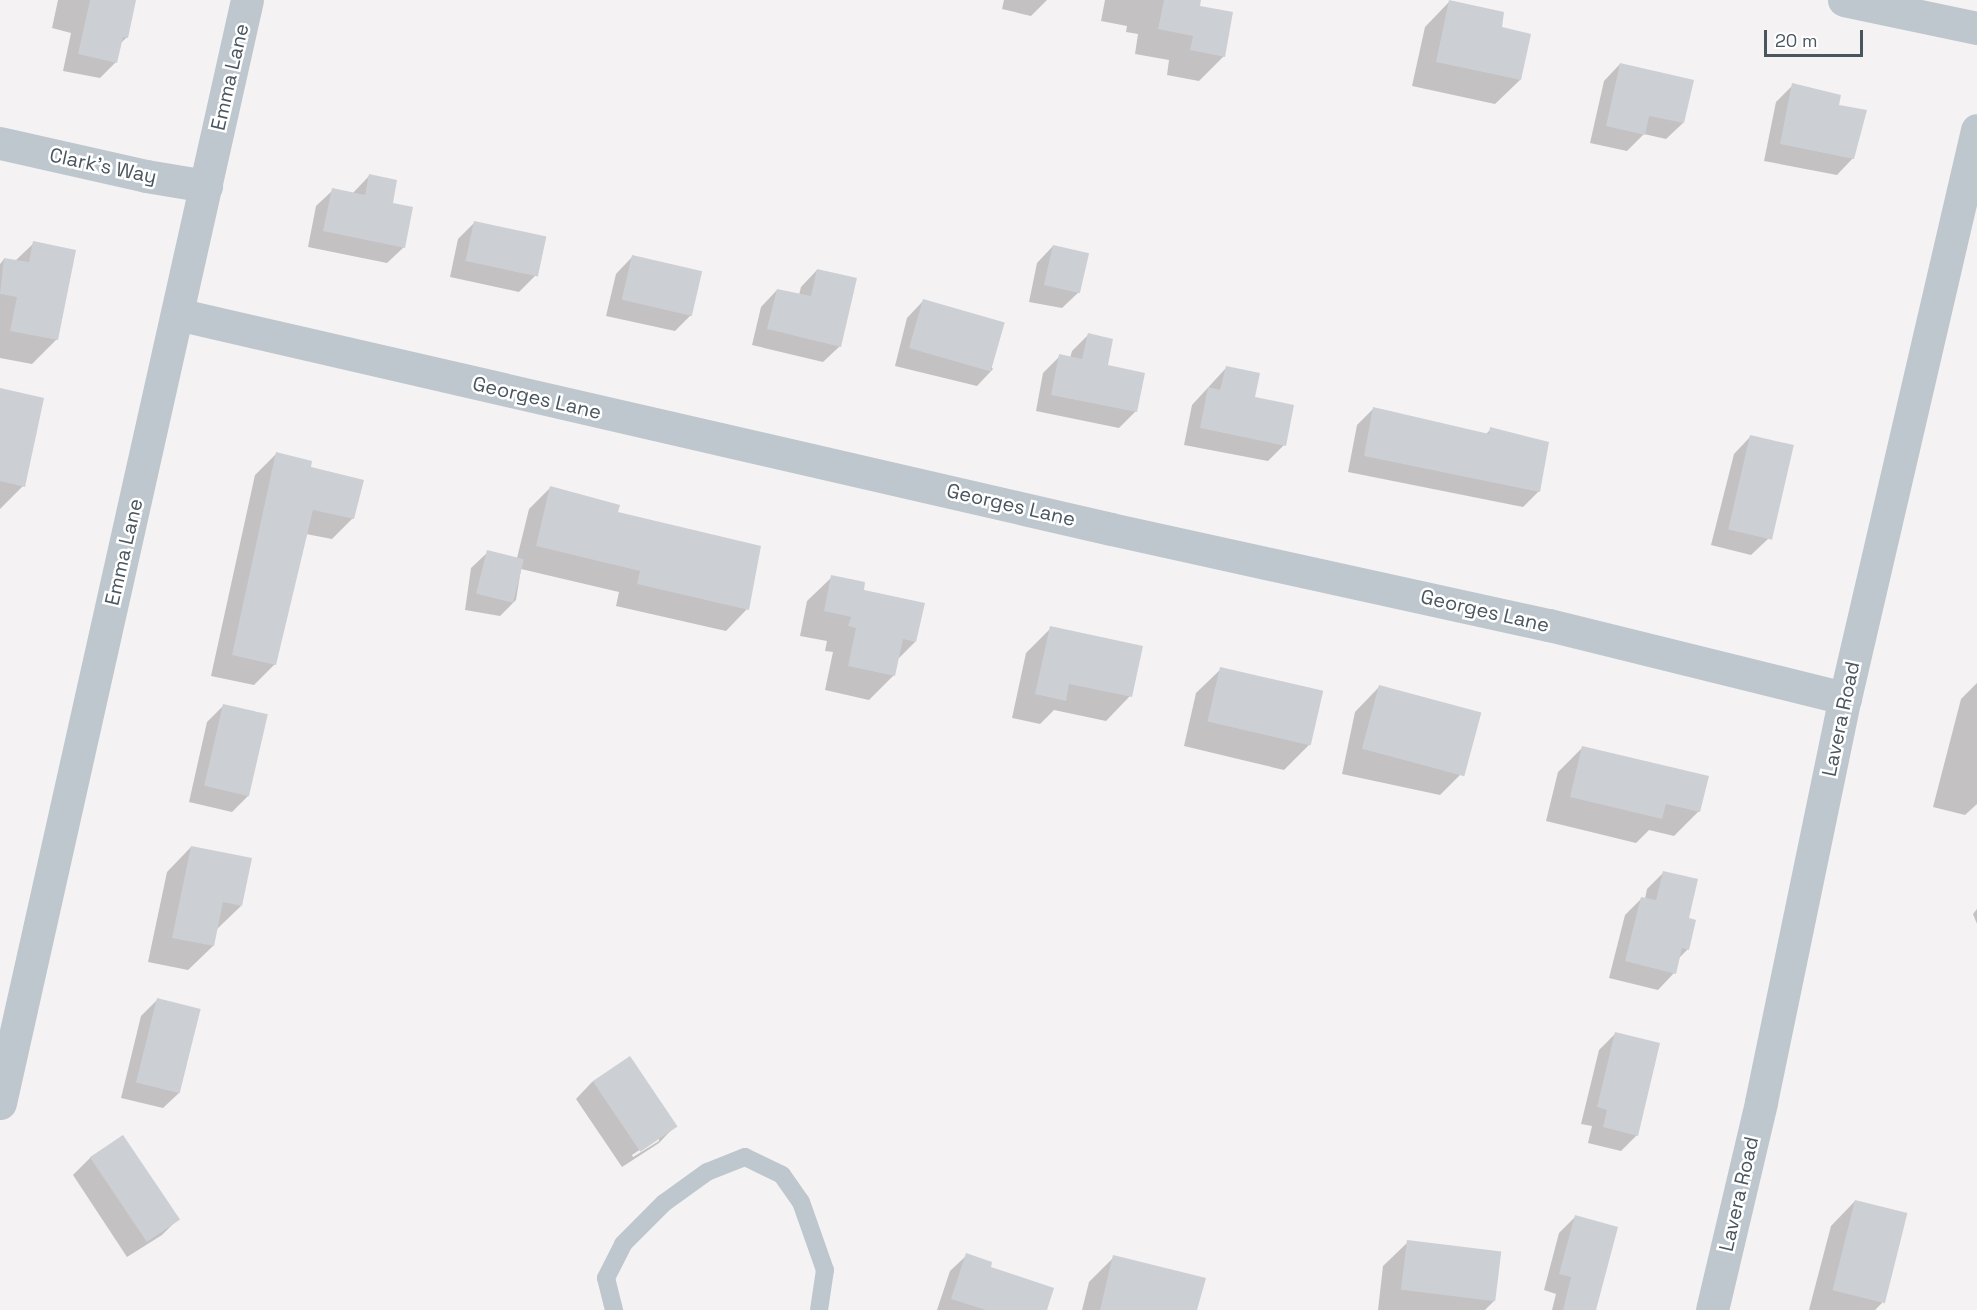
<!DOCTYPE html>
<html>
<head>
<meta charset="utf-8">
<style>
  body { margin:0 }
  #map { position:relative; width:1977px; height:1310px; overflow:hidden; background:#f4f2f2; font-family:"Space Grotesk",sans-serif }
  div>[style] { position:absolute }
  .shadow>* { inset:0; background:#0003 }
  .building>* { inset:0; background:#cccfd4; transform-origin:0 0 }
  .service>* { height:18px; margin:-9px; padding:0 9px; transform-origin:9px; border-radius:9px; background:#bec7ce }
  .minor>* { height:33px; margin:-16.5px; padding:0 16.5px; transform-origin:16.5px; border-radius:16.5px; background:#bec7ce }
  span { translate:-50% -50%; white-space:nowrap; text-align:center; line-height:1.15; -webkit-text-stroke:5px #fff; paint-order:stroke }
  .street-label { font-size:20px; color:#4a565f }
  .scale { position:absolute; left:1764px; top:30px; width:99px; height:27px; box-sizing:border-box; border:3px solid #4a565f; border-top:0; padding-left:8px; font-size:18px; line-height:21px; white-space:nowrap; color:#4a565f; -webkit-text-stroke:4px #fff; paint-order:stroke }
</style>
</head>
<body>
<div id="map">
  <div class="shadow">
    <div style="clip-path:polygon(58px 0,135px 0,127px 37px,119px 45px,116px 62px,100px 78px,63px 71px,71px 33px,52px 28px)"></div>
    <div style="clip-path:polygon(1004px 0,1047px 0,1031px 16px,1002px 9px)"></div>
    <div style="clip-path:polygon(1105px 0,1200px 0,1198px 7px,1224px 56px,1199px 81px,1167px 75px,1169px 60px,1135px 54px,1138px 34px,1126px 32px,1127px 26px,1101px 21px)"></div>
    <div style="clip-path:polygon(1449px 2px,1500px 28px,1520px 80px,1495px 104px,1412px 86px,1425px 27px)"></div>
    <div style="clip-path:polygon(1620px 64px,1683px 123px,1666px 139px,1644px 134px,1627px 151px,1590px 143px,1604px 81px)"></div>
    <div style="clip-path:polygon(1793px 85px,1838px 106px,1853px 158px,1837px 175px,1764px 161px,1776px 102px)"></div>
    <div style="clip-path:polygon(369px 176px,391px 204px,404px 247px,387px 263px,308px 247px,316px 206px,333px 190px,352px 194px)"></div>
    <div style="clip-path:polygon(475px 222px,536px 275px,519px 292px,450px 277px,458px 239px)"></div>
    <div style="clip-path:polygon(34px 243px,57px 339px,32px 364px,0 358px,0 264px,4px 259px,15px 261px)"></div>
    <div style="clip-path:polygon(1053px 246px,1079px 292px,1062px 308px,1029px 302px,1037px 263px)"></div>
    <div style="clip-path:polygon(632px 257px,691px 315px,675px 331px,606px 316px,616px 274px)"></div>
    <div style="clip-path:polygon(817px 270px,840px 346px,823px 362px,752px 345px,761px 307px,777px 290px,799px 295px,801px 287px)"></div>
    <div style="clip-path:polygon(923px 301px,993px 369px,977px 386px,895px 366px,907px 318px)"></div>
    <div style="clip-path:polygon(1088px 335px,1136px 411px,1119px 428px,1036px 411px,1043px 373px,1060px 356px,1070px 358px,1072px 351px)"></div>
    <div style="clip-path:polygon(1226px 368px,1284px 445px,1268px 461px,1184px 445px,1192px 405px)"></div>
    <div style="clip-path:polygon(0 390px,23px 486px,0 509px)"></div>
    <div style="clip-path:polygon(1373px 409px,1485px 435px,1491px 429px,1539px 491px,1523px 507px,1348px 472px,1357px 425px)"></div>
    <div style="clip-path:polygon(1750px 437px,1768px 539px,1751px 555px,1711px 545px,1734px 454px)"></div>
    <div style="clip-path:polygon(276px 454px,309px 469px,353px 518px,332px 539px,306px 534px,275px 664px,254px 685px,211px 676px,255px 475px)"></div>
    <div style="clip-path:polygon(550px 488px,616px 514px,747px 609px,726px 631px,616px 606px,619px 592px,521px 569px,516px 600px,500px 616px,465px 610px,471px 568px,488px 552px,517px 558px,529px 509px)"></div>
    <div style="clip-path:polygon(832px 577px,862px 591px,915px 642px,897px 660px,893px 676px,869px 700px,825px 690px,833px 652px,825px 651px,827px 641px,800px 636px,807px 601px)"></div>
    <div style="clip-path:polygon(1051px 628px,1130px 696px,1106px 721px,1054px 710px,1040px 724px,1012px 718px,1026px 653px)"></div>
    <div style="clip-path:polygon(1221px 669px,1309px 745px,1284px 770px,1184px 746px,1196px 693px)"></div>
    <div style="clip-path:polygon(1977px 683px,1977px 804px,1965px 815px,1933px 807px,1961px 699px)"></div>
    <div style="clip-path:polygon(1379px 687px,1465px 770px,1440px 795px,1342px 774px,1355px 712px)"></div>
    <div style="clip-path:polygon(223px 706px,249px 795px,232px 812px,189px 802px,207px 722px)"></div>
    <div style="clip-path:polygon(1582px 748px,1699px 811px,1674px 836px,1649px 830px,1636px 843px,1546px 821px,1558px 772px)"></div>
    <div style="clip-path:polygon(191px 847px,241px 906px,216px 930px,213px 946px,188px 970px,148px 962px,167px 872px)"></div>
    <div style="clip-path:polygon(1664px 872px,1687px 920px,1688px 949px,1678px 959px,1674px 973px,1658px 990px,1609px 978px,1625px 915px,1642px 898px,1645px 899px,1647px 889px)"></div>
    <div style="clip-path:polygon(1977px 909px,1977px 924px,1973px 914px)"></div>
    <div style="clip-path:polygon(157px 1000px,180px 1092px,163px 1108px,121px 1098px,141px 1016px)"></div>
    <div style="clip-path:polygon(1616px 1033px,1637px 1135px,1621px 1151px,1588px 1143px,1592px 1126px,1581px 1124px,1599px 1050px)"></div>
    <div style="clip-path:polygon(evenodd,630px 1058px,675px 1126px,659px 1143px,622px 1167px,576px 1099px,592px 1082px,630px 1058px,659px 1137px,659px 1141px,633px 1157px,632px 1155px,659px 1137px)"></div>
    <div style="clip-path:polygon(122px 1137px,178px 1219px,162px 1235px,127px 1257px,73px 1175px,90px 1158px)"></div>
    <div style="clip-path:polygon(1855px 1201px,1882px 1303px,1875px 1310px,1809px 1310px,1831px 1226px)"></div>
    <div style="clip-path:polygon(1575px 1217px,1595px 1310px,1552px 1310px,1556px 1294px,1544px 1290px,1559px 1233px)"></div>
    <div style="clip-path:polygon(1408px 1242px,1494px 1301px,1485px 1310px,1378px 1310px,1383px 1266px)"></div>
    <div style="clip-path:polygon(967px 1255px,989px 1268px,1045px 1310px,937px 1310px,950px 1271px)"></div>
    <div style="clip-path:polygon(1114px 1257px,1196px 1310px,1082px 1310px,1089px 1282px)"></div>
  </div>
  <div class="building">
    <div style="clip-path:polygon(90px 0,136px 0,128px 38px,123px 37px,117px 63px,78px 54px)"></div>
    <div style="clip-path:polygon(1164px 0,1201px 0,1200px 6px,1233px 12px,1225px 57px,1190px 50px,1193px 36px,1158px 29px)"></div>
    <div style="clip-path:polygon(1449px 0,1504px 12px,1502px 27px,1531px 34px,1521px 80px,1436px 62px)"></div>
    <div style="clip-path:polygon(1620px 63px,1694px 80px,1684px 123px,1649px 116px,1645px 135px,1606px 126px)"></div>
    <div style="clip-path:polygon(1792px 83px,1841px 95px,1839px 105px,1867px 110px,1854px 159px,1780px 144px)"></div>
    <div style="clip-path:polygon(369px 174px,397px 180px,393px 203px,413px 207px,405px 248px,323px 231px,332px 188px,365px 195px)"></div>
    <div style="left:474px;top:221px;width:74px;height:41px;rotate:12deg"></div>
    <div style="clip-path:polygon(33px 241px,76px 250px,58px 340px,10px 331px,17px 297px,0 294px,4px 258px,29px 262px)"></div>
    <div style="left:1053px;top:245px;width:37px;height:41px;rotate:13deg"></div>
    <div style="left:632px;top:255px;width:72px;height:46px;rotate:13deg"></div>
    <div style="clip-path:polygon(817px 269px,857px 278px,841px 347px,767px 329px,777px 289px,811px 296px)"></div>
    <div style="left:923px;top:299px;width:85px;height:51px;rotate:16deg"></div>
    <div style="clip-path:polygon(1088px 333px,1113px 339px,1108px 365px,1145px 373px,1137px 412px,1051px 395px,1059px 354px,1082px 359px)"></div>
    <div style="clip-path:polygon(1226px 366px,1260px 373px,1255px 397px,1294px 405px,1286px 446px,1200px 428px,1208px 387px,1220px 390px)"></div>
    <div style="clip-path:polygon(0 388px,44px 398px,25px 487px,0 481px)"></div>
    <div style="clip-path:polygon(1373px 407px,1489px 434px,1490px 427px,1549px 442px,1540px 492px,1364px 456px)"></div>
    <div style="left:1750px;top:435px;width:45px;height:97px;rotate:13deg"></div>
    <div style="clip-path:polygon(276px 452px,312px 461px,311px 467px,364px 480px,354px 519px,313px 510px,276px 665px,232px 655px)"></div>
    <div style="clip-path:polygon(550px 486px,620px 505px,618px 512px,761px 546px,749px 610px,637px 584px,640px 571px,536px 546px)"></div>
    <div style="left:487px;top:550px;width:38px;height:45px;rotate:14deg"></div>
    <div style="clip-path:polygon(831px 575px,865px 582px,864px 590px,925px 603px,916px 642px,903px 639px,895px 676px,848px 666px,856px 628px,848px 626px,851px 617px,824px 611px)"></div>
    <div style="clip-path:polygon(1050px 626px,1143px 646px,1132px 697px,1069px 684px,1066px 701px,1035px 694px)"></div>
    <div style="left:1220px;top:667px;width:106px;height:56px;rotate:13deg"></div>
    <div style="left:1379px;top:685px;width:106px;height:66px;rotate:15deg"></div>
    <div style="left:223px;top:704px;width:46px;height:84px;rotate:13deg"></div>
    <div style="clip-path:polygon(1582px 746px,1709px 776px,1700px 812px,1666px 804px,1662px 819px,1570px 797px)"></div>
    <div style="clip-path:polygon(191px 846px,252px 858px,242px 906px,223px 902px,214px 946px,172px 938px)"></div>
    <div style="clip-path:polygon(1663px 871px,1698px 879px,1689px 918px,1696px 920px,1689px 950px,1682px 948px,1676px 974px,1625px 961px,1641px 897px,1656px 900px)"></div>
    <div style="left:157px;top:998px;width:45px;height:87px;rotate:14deg"></div>
    <div style="clip-path:polygon(1615px 1032px,1660px 1043px,1638px 1136px,1603px 1127px,1607px 1110px,1597px 1107px)"></div>
    <div style="left:630px;top:1056px;width:85px;height:45px;rotate:56deg"></div>
    <div style="left:123px;top:1135px;width:102px;height:40px;rotate:56deg"></div>
    <div style="left:1855px;top:1200px;width:54px;height:93px;rotate:14deg"></div>
    <div style="clip-path:polygon(1575px 1215px,1618px 1227px,1596px 1310px,1563px 1310px,1571px 1277px,1559px 1274px)"></div>
    <div style="left:1407px;top:1240px;width:95px;height:50px;rotate:7deg"></div>
    <div style="clip-path:polygon(966px 1253px,992px 1262px,991px 1267px,1054px 1288px,1047px 1310px,986px 1310px,951px 1299px)"></div>
    <div style="clip-path:polygon(1113px 1255px,1206px 1278px,1197px 1310px,1100px 1310px)"></div>
  </div>
  <div class="service">
    <div style="left:614px;top:1310px;width:33px;rotate:-104deg"></div>
    <div style="left:606px;top:1278px;width:38px;rotate:-63deg"></div>
    <div style="left:623px;top:1244px;width:58px;rotate:-45deg"></div>
    <div style="left:664px;top:1203px;width:53px;rotate:-35.8deg"></div>
    <div style="left:707px;top:1172px;width:41px;rotate:-21.5deg"></div>
    <div style="left:745px;top:1157px;width:41px;rotate:25.9deg"></div>
    <div style="left:782px;top:1175px;width:33px;rotate:55deg"></div>
    <div style="left:801px;top:1202px;width:72px;rotate:70.6deg"></div>
    <div style="left:825px;top:1270px;width:40px;rotate:98.5deg"></div>
  </div>
  <div class="minor">
    <div style="left:1844px;top:0;width:136px;rotate:11.9deg"></div>
    <div style="left:0;top:143px;width:150px;rotate:12.7deg"></div>
    <div style="left:146px;top:176px;width:61px;rotate:9.5deg"></div>
    <div style="left:177px;top:314px;width:958px;rotate:12.96deg"></div>
    <div style="left:1111px;top:529px;width:448px;rotate:12.4deg"></div>
    <div style="left:1549px;top:625px;width:305px;rotate:13.9deg"></div>
    <div style="left:0;top:1103px;width:1130px;rotate:-77.38deg"></div>
    <div style="left:1712px;top:1310px;width:214px;rotate:-76.7deg"></div>
    <div style="left:1761px;top:1102px;width:413px;rotate:-78.3deg"></div>
    <div style="left:1845px;top:698px;width:583px;rotate:-76.92deg"></div>
  </div>
  <div class="street-label">
    <span style="left:230px;top:77px;rotate:-77deg">Emma Lane</span>
    <span style="left:103px;top:166px;rotate:12deg">Clark's Way</span>
    <span style="left:537px;top:398px;rotate:13deg">Georges Lane</span>
    <span style="left:1011px;top:505px;rotate:13deg">Georges Lane</span>
    <span style="left:124px;top:552px;rotate:-77deg">Emma Lane</span>
    <span style="left:1485px;top:611px;rotate:13deg">Georges Lane</span>
    <span style="left:1841px;top:719px;rotate:-78deg">Lavera Road</span>
    <span style="left:1739px;top:1194px;rotate:-77deg">Lavera Road</span>
  </div>
  <div class="scale">20 m</div>
</div>
</body>
</html>
